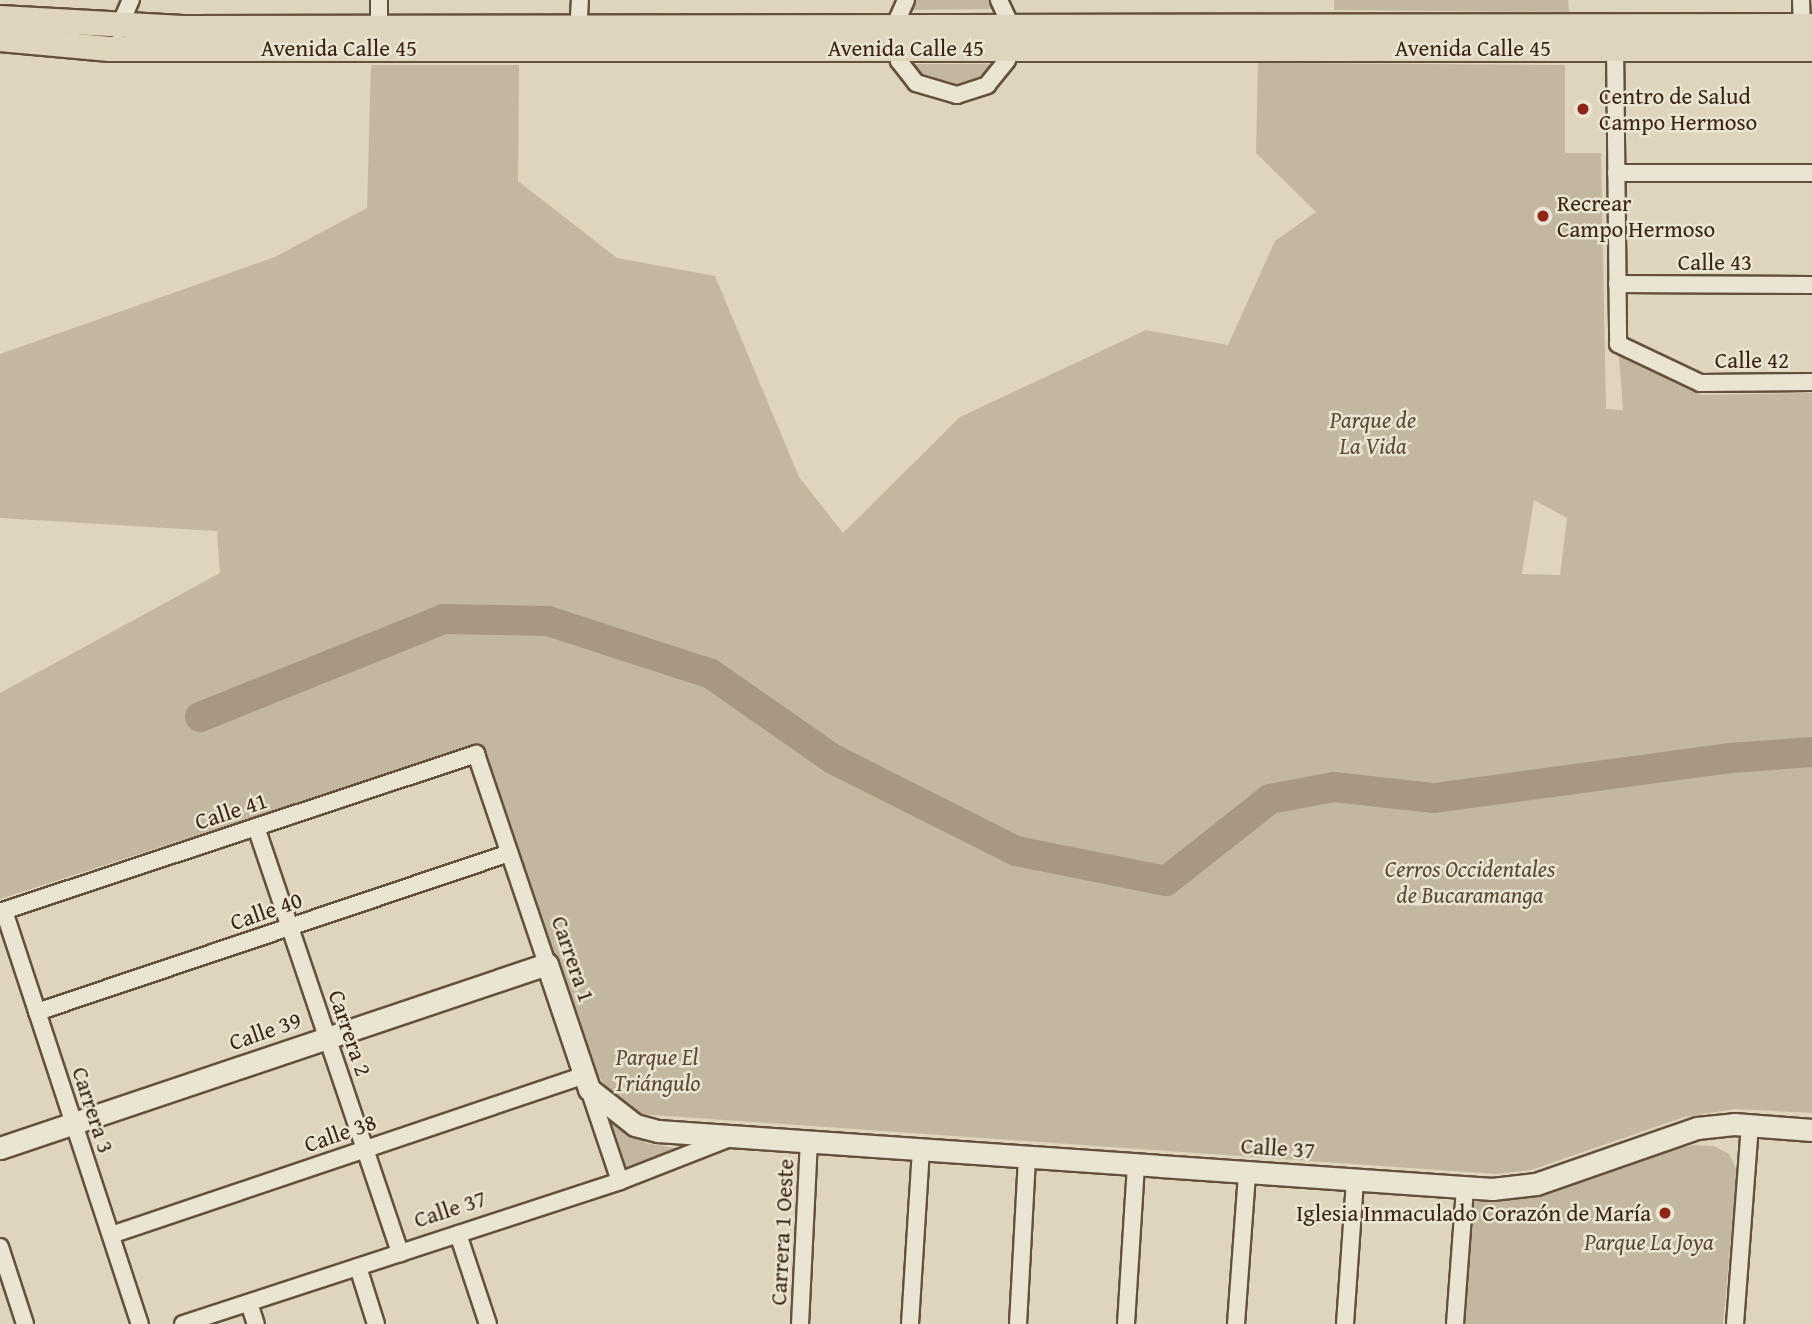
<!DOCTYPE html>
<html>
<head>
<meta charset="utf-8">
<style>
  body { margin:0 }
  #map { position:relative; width:1812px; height:1324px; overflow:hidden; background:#dfd5bc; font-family:"Gentium Book Plus",serif }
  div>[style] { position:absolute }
  .green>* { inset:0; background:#c3b79f }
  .river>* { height:30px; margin:-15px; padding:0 15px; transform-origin:15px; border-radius:15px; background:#a89882 }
  .roads { filter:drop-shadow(2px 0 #65503c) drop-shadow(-2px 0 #65503c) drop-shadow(0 2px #65503c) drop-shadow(0 -2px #65503c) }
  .street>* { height:16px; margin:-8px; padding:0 8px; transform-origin:8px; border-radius:8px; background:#eae4d3 }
  .secondary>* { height:21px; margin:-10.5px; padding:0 10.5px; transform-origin:10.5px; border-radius:10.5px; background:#eae4d3 }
  .primary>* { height:24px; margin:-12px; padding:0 12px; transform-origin:12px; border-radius:12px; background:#dfd5bc }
  .dots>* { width:19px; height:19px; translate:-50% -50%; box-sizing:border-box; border:4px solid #eae4d3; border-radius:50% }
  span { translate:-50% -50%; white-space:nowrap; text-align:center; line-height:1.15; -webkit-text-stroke:5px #eae4d3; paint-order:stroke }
  .street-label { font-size:23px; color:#3c2311 }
  .poi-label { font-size:23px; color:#3c2311 }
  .left { translate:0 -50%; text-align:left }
  .right { translate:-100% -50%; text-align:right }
  .park-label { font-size:23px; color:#5e4834; font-style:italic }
</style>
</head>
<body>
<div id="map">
  <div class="green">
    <div style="clip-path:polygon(915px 0,988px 0,993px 9px,907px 10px)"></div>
    <div style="clip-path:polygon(1334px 0,1568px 0,1569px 12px,1334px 10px)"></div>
    <div style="clip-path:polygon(evenodd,1258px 63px,1565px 65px,1565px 153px,1601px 153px,1606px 409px,1623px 410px,1619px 355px,1702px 395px,1812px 393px,1812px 1113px,1735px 1109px,1684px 1117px,1531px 1170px,1497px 1174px,639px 1114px,614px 1098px,595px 1071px,482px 743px,0 899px,0 693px,220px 573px,217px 531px,0 518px,0 354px,275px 257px,367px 208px,371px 65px,519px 65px,518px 181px,617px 258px,715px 276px,799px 477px,843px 533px,960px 417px,1146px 330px,1228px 345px,1275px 241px,1316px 212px,1256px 153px,1258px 63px,1534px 500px,1567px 518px,1560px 575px,1522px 574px,1534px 500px)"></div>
    <div style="clip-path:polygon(908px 64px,995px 64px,983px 77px,953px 90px,923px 81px)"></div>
    <div style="clip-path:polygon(608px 1118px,646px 1143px,681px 1149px,627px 1172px)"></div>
    <div style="clip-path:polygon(1693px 1145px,1714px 1146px,1729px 1154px,1737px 1171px,1723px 1324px,1464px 1324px,1472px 1202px,1530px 1198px,1652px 1155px)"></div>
  </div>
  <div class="river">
    <div style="left:200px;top:717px;width:263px;rotate:-21.9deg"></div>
    <div style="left:444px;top:619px;width:104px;rotate:1.1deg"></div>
    <div style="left:548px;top:621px;width:171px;rotate:18deg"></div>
    <div style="left:711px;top:674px;width:149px;rotate:34.9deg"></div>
    <div style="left:833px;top:759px;width:205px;rotate:26.7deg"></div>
    <div style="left:1016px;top:851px;width:153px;rotate:11.3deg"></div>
    <div style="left:1166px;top:881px;width:132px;rotate:-38.3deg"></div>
    <div style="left:1270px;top:799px;width:65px;rotate:-10.6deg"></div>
    <div style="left:1334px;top:787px;width:101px;rotate:6.3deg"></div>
    <div style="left:1434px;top:798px;width:300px;rotate:-7.7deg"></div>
    <div style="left:1731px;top:758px;width:81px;rotate:-4.2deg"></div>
  </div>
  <div class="roads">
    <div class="street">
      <div style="left:906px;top:0;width:27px;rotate:114deg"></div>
      <div style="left:895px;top:25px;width:36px;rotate:84deg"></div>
      <div style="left:899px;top:61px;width:28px;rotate:52deg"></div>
      <div style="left:916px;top:83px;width:43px;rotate:16.3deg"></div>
      <div style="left:957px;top:95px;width:32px;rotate:-18deg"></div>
      <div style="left:987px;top:85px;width:32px;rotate:-51deg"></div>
      <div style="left:1007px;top:60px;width:34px;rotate:-83deg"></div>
      <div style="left:1011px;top:26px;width:29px;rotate:-115deg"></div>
      <div style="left:1801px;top:0;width:26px;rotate:88deg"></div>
      <div style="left:118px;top:30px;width:33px;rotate:-67deg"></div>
      <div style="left:379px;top:36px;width:36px;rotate:-90deg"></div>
      <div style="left:578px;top:36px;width:36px;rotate:-87deg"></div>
      <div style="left:1615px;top:42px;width:302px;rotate:89.4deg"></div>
      <div style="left:1618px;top:344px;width:91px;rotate:25.4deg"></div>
      <div style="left:1700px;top:383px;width:112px;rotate:-0.5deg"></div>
      <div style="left:1616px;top:173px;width:196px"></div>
      <div style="left:1617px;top:284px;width:195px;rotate:0.3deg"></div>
      <div style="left:256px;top:827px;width:450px;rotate:71.3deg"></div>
      <div style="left:4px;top:911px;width:435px;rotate:71.8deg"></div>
      <div style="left:0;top:912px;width:502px;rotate:-18.36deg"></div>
      <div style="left:476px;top:754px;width:222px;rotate:71.3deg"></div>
      <div style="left:37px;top:1012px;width:498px;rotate:-18.6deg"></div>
      <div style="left:589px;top:1089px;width:97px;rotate:71.4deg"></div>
      <div style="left:458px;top:1234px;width:95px;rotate:71.6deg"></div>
      <div style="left:111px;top:1235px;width:500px;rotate:-18.65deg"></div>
      <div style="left:0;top:1247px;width:81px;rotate:72deg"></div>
      <div style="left:358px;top:1267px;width:60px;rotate:72.5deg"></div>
      <div style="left:249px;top:1303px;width:22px;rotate:72deg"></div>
      <div style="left:183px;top:1324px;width:460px;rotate:-18.1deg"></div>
      <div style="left:620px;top:1181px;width:118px;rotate:-21.4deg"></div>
      <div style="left:800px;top:1324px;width:181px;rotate:-87.2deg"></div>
      <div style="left:910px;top:1324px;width:173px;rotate:-86.4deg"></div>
      <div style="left:1018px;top:1324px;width:166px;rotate:-86.9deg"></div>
      <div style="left:1126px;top:1324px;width:159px;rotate:-86.4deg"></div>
      <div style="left:1236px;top:1324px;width:151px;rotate:-85.8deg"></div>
      <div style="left:1345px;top:1324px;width:144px;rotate:-86deg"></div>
      <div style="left:1455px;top:1324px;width:136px;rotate:-85.8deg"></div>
      <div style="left:1735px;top:1324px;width:200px;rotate:-85.7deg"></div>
    </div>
    <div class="secondary">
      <div style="left:0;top:1148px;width:577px;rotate:-18.59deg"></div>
      <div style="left:547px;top:964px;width:132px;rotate:71.4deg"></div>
      <div style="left:589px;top:1089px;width:58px;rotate:38deg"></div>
      <div style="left:635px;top:1125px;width:24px;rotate:15deg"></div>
      <div style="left:658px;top:1131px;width:836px;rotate:3.98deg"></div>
      <div style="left:1492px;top:1189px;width:44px;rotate:-6.5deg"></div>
      <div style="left:1536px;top:1184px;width:170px;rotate:-19.2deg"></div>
      <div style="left:1697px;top:1128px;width:37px;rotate:-6deg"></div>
      <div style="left:1734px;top:1124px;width:78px;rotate:4.4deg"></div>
    </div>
    <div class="primary">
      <div style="left:0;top:18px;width:183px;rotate:3.1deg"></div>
      <div style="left:183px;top:28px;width:1629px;rotate:-0.07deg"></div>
      <div style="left:0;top:39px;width:110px;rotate:5.2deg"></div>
      <div style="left:110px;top:49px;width:1702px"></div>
    </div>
  </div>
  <div class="dots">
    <div style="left:1583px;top:109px;background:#8f2418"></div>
    <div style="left:1543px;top:216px;background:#8f2418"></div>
    <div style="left:1665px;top:1213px;background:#8f2418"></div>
  </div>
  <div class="street-label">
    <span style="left:339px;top:48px">Avenida Calle 45</span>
    <span style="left:906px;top:48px">Avenida Calle 45</span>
    <span style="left:1473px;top:48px">Avenida Calle 45</span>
    <span style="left:1715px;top:262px">Calle 43</span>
    <span style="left:1752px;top:360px">Calle 42</span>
    <span style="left:231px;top:811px;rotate:-18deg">Calle 41</span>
    <span style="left:266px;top:911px;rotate:-19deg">Calle 40</span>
    <span style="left:573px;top:959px;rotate:71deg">Carrera 1</span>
    <span style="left:265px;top:1031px;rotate:-19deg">Calle 39</span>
    <span style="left:350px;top:1033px;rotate:71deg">Carrera 2</span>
    <span style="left:93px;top:1110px;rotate:72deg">Carrera 3</span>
    <span style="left:340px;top:1133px;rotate:-19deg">Calle 38</span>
    <span style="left:1278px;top:1148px;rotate:4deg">Calle 37</span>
    <span style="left:450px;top:1209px;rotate:-18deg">Calle 37</span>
    <span style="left:782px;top:1232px;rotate:-87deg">Carrera 1 Oeste</span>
  </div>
  <div class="poi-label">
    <span class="left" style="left:1599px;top:109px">Centro de Salud<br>Campo Hermoso</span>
    <span class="left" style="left:1557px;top:216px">Recrear<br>Campo Hermoso</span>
    <span class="right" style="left:1651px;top:1213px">Iglesia Inmaculado Corazón de María</span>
  </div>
  <div class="park-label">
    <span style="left:1373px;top:433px">Parque de<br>La Vida</span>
    <span style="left:1470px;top:882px">Cerros Occidentales<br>de Bucaramanga</span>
    <span style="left:657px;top:1070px">Parque El<br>Triángulo</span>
    <span style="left:1649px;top:1242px">Parque La Joya</span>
  </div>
</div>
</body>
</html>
